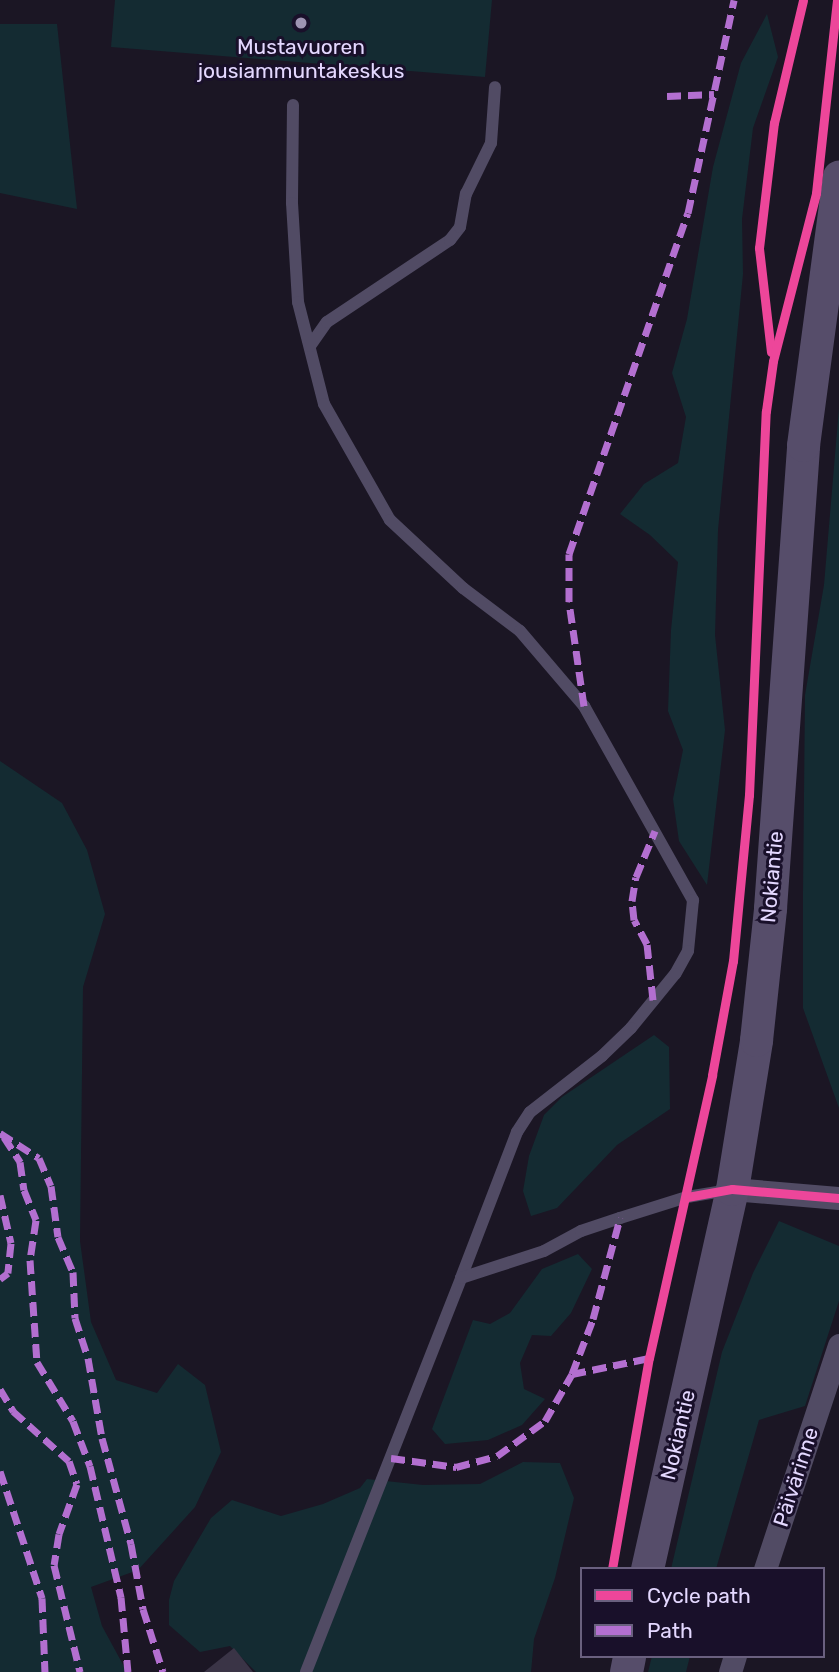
<!DOCTYPE html>
<html>
<head>
<meta charset="utf-8">
<style>
  body { margin:0 }
  #map { position:relative; width:839px; height:1672px; overflow:hidden; background:#1b1624; font-family:Rubik,sans-serif }
  div>[style] { position:absolute }
  .green>* { inset:0; background:#142b32 }
  .building>* { inset:0; background:#3a3446 }
  .lane>* { height:12px; margin:-6px; padding:0 6px; transform-origin:6px; border-radius:6px; background:#514b64 }
  .street>* { height:23px; margin:-11.5px; padding:0 11.5px; transform-origin:11.5px; border-radius:11.5px; background:#514b64 }
  .secondary>* { height:33px; margin:-16.5px; padding:0 16.5px; transform-origin:16.5px; border-radius:16.5px; background:#564d6a }
  .quiet>* { height:7px; margin-top:-3.5px; transform-origin:0; background:repeating-linear-gradient(90deg,#b36fd0 0 14px,transparent 0 21px) }
  .cycleway>* { height:9px; margin:-4.5px; padding:0 4.5px; transform-origin:4.5px; border-radius:4.5px; background:#ed469a }
  .dots>* { width:19px; height:19px; translate:-50% -50%; box-sizing:border-box; border:4px solid #19102a; border-radius:50% }
  span { translate:-50% -50%; white-space:nowrap; text-align:center; line-height:1.15; -webkit-text-stroke:6px #19102a; paint-order:stroke }
  .poi-label { font-size:21px; color:#e4d8ff }
  .street-label { font-size:21px; color:#e4d8ff }
  .legend { position:absolute; left:580px; top:1567px; width:245px; height:91px; box-sizing:border-box; background:#19102a; border:2px solid #6a607f; margin:0; padding:9px 12px; list-style:none; font-size:21px; color:#e4d8ff }
  .legend li { display:flex; align-items:center; gap:14px; height:35px }
  .legend b { width:35px; border:2px solid #6a607f }
</style>
</head>
<body>
<div id="map">
  <div class="green">
    <div style="clip-path:polygon(115px 0,492px 0,485px 77px,111px 47px)"></div>
    <div style="clip-path:polygon(767px 14px,778px 57px,753px 128px,742px 219px,743px 274px,718px 530px,715px 635px,725px 730px,707px 885px,679px 841px,673px 799px,683px 750px,668px 711px,671px 630px,678px 562px,650px 535px,620px 514px,644px 484px,678px 463px,686px 417px,672px 373px,687px 319px,713px 167px,741px 63px)"></div>
    <div style="clip-path:polygon(0 24px,57px 24px,77px 209px,0 193px)"></div>
    <div style="clip-path:polygon(839px 408px,839px 1108px,803px 1008px,803px 894px,805px 695px,824px 585px)"></div>
    <div style="clip-path:polygon(0 761px,62px 803px,87px 850px,105px 914px,83px 987px,80px 1241px,91px 1322px,116px 1380px,157px 1393px,178px 1364px,205px 1385px,221px 1452px,195px 1507px,138px 1570px,91px 1587px,102px 1626px,127px 1672px,0 1672px)"></div>
    <div style="clip-path:polygon(654px 1035px,669px 1047px,670px 1109px,617px 1145px,557px 1208px,531px 1216px,523px 1191px,529px 1156px,544px 1115px,562px 1097px)"></div>
    <div style="clip-path:polygon(779px 1221px,839px 1246px,839px 1301px,805px 1406px,759px 1420px,716px 1569px,671px 1569px,722px 1352px,753px 1273px)"></div>
    <div style="clip-path:polygon(578px 1254px,592px 1269px,571px 1313px,551px 1336px,532px 1335px,520px 1363px,524px 1389px,545px 1399px,522px 1425px,488px 1440px,445px 1444px,432px 1429px,473px 1320px,490px 1324px,510px 1313px,542px 1269px)"></div>
    <div style="clip-path:polygon(523px 1462px,560px 1463px,574px 1498px,555px 1578px,534px 1639px,531px 1672px,256px 1672px,230px 1646px,200px 1652px,169px 1625px,169px 1600px,174px 1581px,211px 1518px,232px 1500px,281px 1516px,323px 1504px,360px 1488px,367px 1479px,423px 1485px,480px 1484px)"></div>
    <div style="clip-path:polygon(652px 1656px,690px 1656px,686px 1672px,648px 1672px)"></div>
  </div>
  <div class="building">
    <div style="clip-path:polygon(234px 1648px,253px 1672px,204px 1672px)"></div>
  </div>
  <div class="lane">
    <div style="left:293px;top:105px;width:98px;rotate:90.6deg"></div>
    <div style="left:292px;top:203px;width:99px;rotate:86.5deg"></div>
    <div style="left:298px;top:302px;width:105px;rotate:75.7deg"></div>
    <div style="left:324px;top:404px;width:133px;rotate:60.4deg"></div>
    <div style="left:390px;top:520px;width:100px;rotate:43deg"></div>
    <div style="left:463px;top:588px;width:71px;rotate:37deg"></div>
    <div style="left:520px;top:631px;width:99px;rotate:49.5deg"></div>
    <div style="left:584px;top:706px;width:223px;rotate:60.7deg"></div>
    <div style="left:693px;top:900px;width:51px;rotate:95.6deg"></div>
    <div style="left:688px;top:951px;width:26px;rotate:119deg"></div>
    <div style="left:675px;top:974px;width:70px;rotate:129.2deg"></div>
    <div style="left:631px;top:1028px;width:40px;rotate:136deg"></div>
    <div style="left:602px;top:1056px;width:91px;rotate:142.1deg"></div>
    <div style="left:530px;top:1112px;width:24px;rotate:123deg"></div>
    <div style="left:517px;top:1132px;width:156px;rotate:111deg"></div>
    <div style="left:310px;top:346px;width:29px;rotate:-55deg"></div>
    <div style="left:327px;top:322px;width:148px;rotate:-33.7deg"></div>
    <div style="left:450px;top:240px;width:16px;rotate:-52deg"></div>
    <div style="left:460px;top:227px;width:34px;rotate:-80deg"></div>
    <div style="left:466px;top:194px;width:57px;rotate:-63.9deg"></div>
    <div style="left:491px;top:143px;width:56px;rotate:-85.9deg"></div>
    <div style="left:306px;top:1672px;width:423px;rotate:-68.5deg"></div>
    <div style="left:461px;top:1278px;width:87px;rotate:-18deg"></div>
    <div style="left:544px;top:1251px;width:42px;rotate:-28.4deg"></div>
    <div style="left:581px;top:1231px;width:41px;rotate:-18.4deg"></div>
    <div style="left:620px;top:1218px;width:70px;rotate:-17.4deg"></div>
    <div style="left:687px;top:1197px;width:43px;rotate:-9.5deg"></div>
  </div>
  <div class="street">
    <div style="left:732px;top:1189px;width:107px;rotate:4.8deg"></div>
    <div style="left:765px;top:1569px;width:236px;rotate:-71.7deg"></div>
    <div style="left:730px;top:1672px;width:17px;rotate:-73deg"></div>
  </div>
  <div class="secondary">
    <div style="left:647px;top:1569px;width:389px;rotate:-77.4deg"></div>
    <div style="left:732px;top:1189px;width:151px;rotate:-80.8deg"></div>
    <div style="left:756px;top:1040px;width:133px;rotate:-83.9deg"></div>
    <div style="left:770px;top:908px;width:464px;rotate:-85.9deg"></div>
    <div style="left:803px;top:445px;width:271px;rotate:-82.4deg"></div>
    <div style="left:626px;top:1672px;width:16px;rotate:-79deg"></div>
  </div>
  <div class="quiet">
    <div style="left:667px;top:96px;width:47px;rotate:-2.4deg"></div>
    <div style="left:584px;top:706px;width:105px;rotate:-98.2deg"></div>
    <div style="left:569px;top:602px;width:48px;rotate:-90deg"></div>
    <div style="left:569px;top:554px;width:361px;rotate:-70.8deg"></div>
    <div style="left:688px;top:213px;width:218px;rotate:-77.8deg"></div>
    <div style="left:653px;top:1000px;width:56px;rotate:-96.1deg"></div>
    <div style="left:647px;top:944px;width:27px;rotate:-118deg"></div>
    <div style="left:634px;top:920px;width:19px;rotate:-96deg"></div>
    <div style="left:632px;top:901px;width:24px;rotate:-81deg"></div>
    <div style="left:636px;top:877px;width:50px;rotate:-67.6deg"></div>
    <div style="left:0;top:1133px;width:46px;rotate:32.7deg"></div>
    <div style="left:39px;top:1158px;width:30px;rotate:67deg"></div>
    <div style="left:51px;top:1186px;width:51px;rotate:82.2deg"></div>
    <div style="left:58px;top:1237px;width:38px;rotate:67deg"></div>
    <div style="left:73px;top:1272px;width:46px;rotate:87.5deg"></div>
    <div style="left:75px;top:1318px;width:42px;rotate:72deg"></div>
    <div style="left:88px;top:1358px;width:81px;rotate:80.1deg"></div>
    <div style="left:102px;top:1438px;width:110px;rotate:74.7deg"></div>
    <div style="left:131px;top:1544px;width:66px;rotate:79.5deg"></div>
    <div style="left:143px;top:1609px;width:66px;rotate:72.4deg"></div>
    <div style="left:4px;top:1137px;width:30px;rotate:57deg"></div>
    <div style="left:20px;top:1162px;width:28px;rotate:82deg"></div>
    <div style="left:24px;top:1190px;width:32px;rotate:68deg"></div>
    <div style="left:36px;top:1220px;width:40px;rotate:98.5deg"></div>
    <div style="left:30px;top:1260px;width:102px;rotate:86.1deg"></div>
    <div style="left:37px;top:1362px;width:69px;rotate:58.6deg"></div>
    <div style="left:73px;top:1421px;width:48px;rotate:69.3deg"></div>
    <div style="left:90px;top:1466px;width:135px;rotate:76.7deg"></div>
    <div style="left:121px;top:1597px;width:75px;rotate:84.7deg"></div>
    <div style="left:0;top:1195px;width:49px;rotate:77.1deg"></div>
    <div style="left:11px;top:1243px;width:30px;rotate:96deg"></div>
    <div style="left:8px;top:1273px;width:10px;rotate:143deg"></div>
    <div style="left:572px;top:1374px;width:79px;rotate:-11.7deg"></div>
    <div style="left:0;top:1389px;width:26px;rotate:59deg"></div>
    <div style="left:13px;top:1411px;width:75px;rotate:41.8deg"></div>
    <div style="left:69px;top:1461px;width:24px;rotate:71deg"></div>
    <div style="left:77px;top:1484px;width:53px;rotate:109.8deg"></div>
    <div style="left:59px;top:1534px;width:31px;rotate:99deg"></div>
    <div style="left:54px;top:1565px;width:110px;rotate:76.3deg"></div>
    <div style="left:391px;top:1458px;width:66px;rotate:7.9deg"></div>
    <div style="left:456px;top:1467px;width:42px;rotate:-15deg"></div>
    <div style="left:497px;top:1456px;width:59px;rotate:-36.1deg"></div>
    <div style="left:545px;top:1421px;width:54px;rotate:-60.1deg"></div>
    <div style="left:572px;top:1374px;width:59px;rotate:-69.1deg"></div>
    <div style="left:593px;top:1319px;width:105px;rotate:-75deg"></div>
    <div style="left:0;top:1471px;width:134px;rotate:71.7deg"></div>
    <div style="left:42px;top:1598px;width:74px;rotate:87.7deg"></div>
  </div>
  <div class="cycleway">
    <div style="left:771px;top:352px;width:105px;rotate:-96.6deg"></div>
    <div style="left:759px;top:248px;width:126px;rotate:-83.2deg"></div>
    <div style="left:774px;top:123px;width:126px;rotate:-76.7deg"></div>
    <div style="left:687px;top:1197px;width:46px;rotate:-10.1deg"></div>
    <div style="left:732px;top:1189px;width:107px;rotate:4.8deg"></div>
    <div style="left:612px;top:1569px;width:214px;rotate:-80.1deg"></div>
    <div style="left:649px;top:1358px;width:290px;rotate:-77.4deg"></div>
    <div style="left:712px;top:1075px;width:116px;rotate:-79.6deg"></div>
    <div style="left:733px;top:961px;width:167px;rotate:-84.5deg"></div>
    <div style="left:749px;top:795px;width:384px;rotate:-87.5deg"></div>
    <div style="left:766px;top:411px;width:50px;rotate:-82deg"></div>
    <div style="left:773px;top:361px;width:173px;rotate:-75.6deg"></div>
    <div style="left:816px;top:193px;width:194px;rotate:-83.8deg"></div>
  </div>
  <div class="dots">
    <div style="left:301px;top:23px;background:#9e94b2"></div>
  </div>
  <div class="poi-label">
    <span style="left:301px;top:59px">Mustavuoren<br>jousiammuntakeskus</span>
  </div>
  <div class="street-label">
    <span style="left:772px;top:877px;rotate:-85deg">Nokiantie</span>
    <span style="left:678px;top:1435px;rotate:-77deg">Nokiantie</span>
    <span style="left:796px;top:1477px;rotate:-72deg">Päivärinne</span>
  </div>
  <ul class="legend">
  <li><b style="height:9px;background:#ed469a"></b>Cycle path</li>
  <li><b style="height:9px;background:#b36fd0"></b>Path</li>
  </ul>
</div>
</body>
</html>
